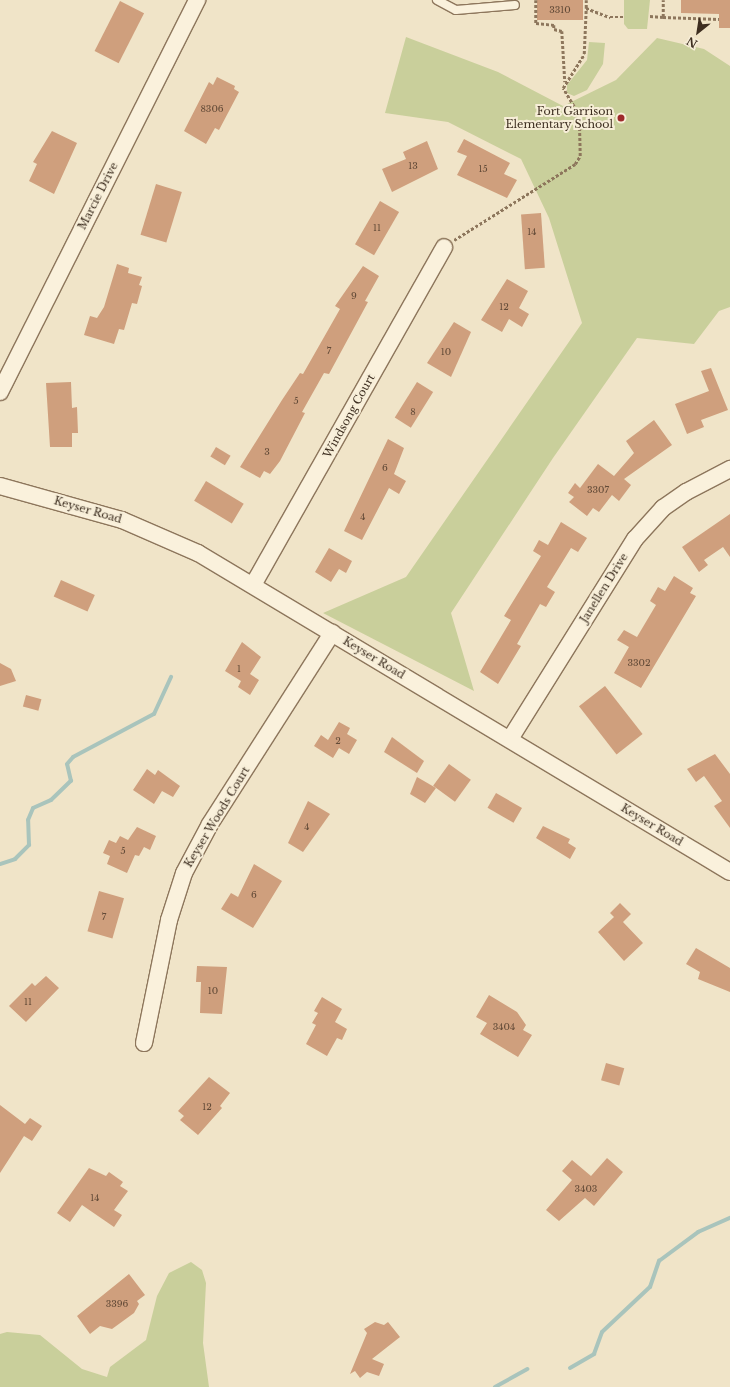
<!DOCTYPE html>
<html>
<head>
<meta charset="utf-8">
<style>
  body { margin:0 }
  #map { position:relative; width:730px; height:1387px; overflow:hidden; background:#f0e4c8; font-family:"Libre Baskerville",serif }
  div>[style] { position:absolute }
  .green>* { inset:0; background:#c9cf9b }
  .stream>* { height:4px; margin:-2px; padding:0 2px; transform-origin:2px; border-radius:2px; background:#a9c4bc }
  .building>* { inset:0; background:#cf9f7d; transform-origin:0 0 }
  .path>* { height:2.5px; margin-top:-1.25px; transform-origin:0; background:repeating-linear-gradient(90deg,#8d765c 0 3px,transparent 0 5px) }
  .roads { filter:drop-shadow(1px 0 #8d765c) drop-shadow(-1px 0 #8d765c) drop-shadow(0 1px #8d765c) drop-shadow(0 -1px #8d765c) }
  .service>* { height:8px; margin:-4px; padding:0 4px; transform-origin:4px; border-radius:4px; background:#faf1dc }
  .minor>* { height:16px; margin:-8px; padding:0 8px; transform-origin:8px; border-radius:8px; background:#faf1dc }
  .dots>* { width:11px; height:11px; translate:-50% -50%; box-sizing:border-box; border:2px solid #f7eed8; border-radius:50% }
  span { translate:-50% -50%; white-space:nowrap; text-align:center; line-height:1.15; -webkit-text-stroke:4px #f7eed8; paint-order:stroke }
  .number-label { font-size:9px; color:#624a37 }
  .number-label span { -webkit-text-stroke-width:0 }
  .poi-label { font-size:11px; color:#3d2e20 }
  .right { translate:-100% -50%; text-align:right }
  .street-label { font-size:11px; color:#3d2e20 }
  .north { position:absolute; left:678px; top:12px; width:40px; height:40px; -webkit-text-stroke:3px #f7eed8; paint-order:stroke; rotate:210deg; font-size:11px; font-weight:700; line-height:16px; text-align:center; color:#3d2e20 }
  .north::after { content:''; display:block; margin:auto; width:14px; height:18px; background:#3d2e20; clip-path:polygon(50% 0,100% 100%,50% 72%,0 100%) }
</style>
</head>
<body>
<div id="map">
  <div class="green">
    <div style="clip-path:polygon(624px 0,650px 0,647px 29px,628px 29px,624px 24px)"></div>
    <div style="clip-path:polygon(406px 37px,498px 72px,563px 106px,616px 80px,657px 38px,704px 49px,730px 66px,730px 307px,719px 311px,694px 344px,637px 338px,553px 458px,451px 613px,474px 691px,323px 613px,406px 577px,582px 323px,549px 218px,521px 159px,448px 122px,385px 113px)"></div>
    <div style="clip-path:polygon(589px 42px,605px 43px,603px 64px,587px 90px,574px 96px,567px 93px,567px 85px,587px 60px)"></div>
    <div style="clip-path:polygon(191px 1262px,202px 1270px,206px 1283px,203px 1343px,209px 1387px,0 1387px,0 1334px,7px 1332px,40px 1335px,82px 1369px,107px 1377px,110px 1367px,146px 1340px,157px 1296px,169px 1273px)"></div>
  </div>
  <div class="stream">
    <div style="left:0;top:864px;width:16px;rotate:-18deg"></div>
    <div style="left:15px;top:859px;width:20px;rotate:-45deg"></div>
    <div style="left:29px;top:845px;width:25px;rotate:-92deg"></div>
    <div style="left:28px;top:820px;width:13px;rotate:-67deg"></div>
    <div style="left:33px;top:808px;width:20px;rotate:-24deg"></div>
    <div style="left:51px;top:800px;width:28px;rotate:-44deg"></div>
    <div style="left:71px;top:781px;width:17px;rotate:-103deg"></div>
    <div style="left:67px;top:764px;width:9px;rotate:-49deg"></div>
    <div style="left:73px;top:757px;width:92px;rotate:-28deg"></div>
    <div style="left:154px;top:714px;width:41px;rotate:-65.3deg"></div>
    <div style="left:570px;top:1368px;width:28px;rotate:-30deg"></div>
    <div style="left:594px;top:1354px;width:23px;rotate:-70deg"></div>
    <div style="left:602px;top:1332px;width:66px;rotate:-43.2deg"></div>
    <div style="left:650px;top:1287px;width:28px;rotate:-71deg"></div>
    <div style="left:659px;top:1261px;width:49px;rotate:-36.6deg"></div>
    <div style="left:698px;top:1232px;width:35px;rotate:-24deg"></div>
    <div style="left:495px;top:1387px;width:37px;rotate:-29deg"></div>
  </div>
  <div class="building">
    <div style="left:537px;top:0;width:46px;height:20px"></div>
    <div style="clip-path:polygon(681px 0,730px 0,730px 28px,719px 28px,719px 14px,681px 13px)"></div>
    <div style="left:120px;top:1px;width:27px;height:56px;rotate:27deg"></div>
    <div style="clip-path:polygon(217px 77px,235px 86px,234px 89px,239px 92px,219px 130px,215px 128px,206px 144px,184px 131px,209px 82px,213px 85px)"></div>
    <div style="clip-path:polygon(52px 131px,77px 143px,54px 194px,29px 181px,37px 164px,33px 162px)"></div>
    <div style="clip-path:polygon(464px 139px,510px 163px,504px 174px,517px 180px,507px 198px,457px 175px,467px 156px,457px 152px)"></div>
    <div style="clip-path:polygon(427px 141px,438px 169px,392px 192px,382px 169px,406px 159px,403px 152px)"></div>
    <div style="left:156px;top:184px;width:27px;height:53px;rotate:17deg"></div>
    <div style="left:380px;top:201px;width:22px;height:50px;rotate:30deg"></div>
    <div style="left:541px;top:213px;width:55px;height:20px;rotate:86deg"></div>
    <div style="clip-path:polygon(117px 264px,129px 268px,128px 273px,142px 277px,139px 285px,142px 286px,137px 304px,132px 303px,124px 330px,119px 329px,114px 344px,84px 335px,90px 316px,97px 318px,104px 307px)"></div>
    <div style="clip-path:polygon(363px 266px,379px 276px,365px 301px,368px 302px,329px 374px,324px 373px,302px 412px,305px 413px,280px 461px,270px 474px,264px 471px,260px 478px,240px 467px,282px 400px,300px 373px,303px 374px,340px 309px,335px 306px)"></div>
    <div style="clip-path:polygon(507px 279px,528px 291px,519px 308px,529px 314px,522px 327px,509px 319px,502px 332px,481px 320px)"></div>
    <div style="clip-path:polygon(454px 322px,471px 332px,451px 377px,427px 363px)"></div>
    <div style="clip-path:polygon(711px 368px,728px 410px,701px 420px,704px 427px,687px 434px,675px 404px,709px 391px,701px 371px)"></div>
    <div style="clip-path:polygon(71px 382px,72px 408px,77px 407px,78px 433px,72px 433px,72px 447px,50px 447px,46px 383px)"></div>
    <div style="left:417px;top:382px;width:19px;height:42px;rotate:32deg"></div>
    <div style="clip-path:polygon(654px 420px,672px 445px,624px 479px,631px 485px,619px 501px,612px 495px,599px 512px,593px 508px,587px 516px,569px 502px,574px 497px,568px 493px,575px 483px,580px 488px,598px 464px,614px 476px,634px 453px,626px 441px)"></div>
    <div style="clip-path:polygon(388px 439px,404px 448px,394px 474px,406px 481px,399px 494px,389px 488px,362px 540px,344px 531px)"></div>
    <div style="left:216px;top:447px;width:17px;height:11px;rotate:31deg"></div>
    <div style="left:206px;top:481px;width:44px;height:23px;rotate:31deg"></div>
    <div style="clip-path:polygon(730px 514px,730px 557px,723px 547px,704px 560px,708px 565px,699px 572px,682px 547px)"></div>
    <div style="clip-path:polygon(561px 522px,587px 538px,578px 552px,571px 548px,547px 587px,555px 592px,546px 607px,540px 604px,517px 644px,521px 646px,498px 684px,480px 672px,511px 620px,504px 616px,541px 556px,533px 551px,539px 540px,548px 545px)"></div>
    <div style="clip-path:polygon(329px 548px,352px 561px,346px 573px,339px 569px,331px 582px,315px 572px)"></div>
    <div style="clip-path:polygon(674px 576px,693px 588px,690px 593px,696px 596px,641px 688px,614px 673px,629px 647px,617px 640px,624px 630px,637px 637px,656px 605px,650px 601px,658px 587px,665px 591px)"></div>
    <div style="left:61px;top:580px;width:37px;height:18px;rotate:24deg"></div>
    <div style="clip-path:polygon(242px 642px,261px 657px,250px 674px,259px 680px,250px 695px,238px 687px,241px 681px,225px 671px)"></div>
    <div style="clip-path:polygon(0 663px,11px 669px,16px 681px,0 686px)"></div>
    <div style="left:605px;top:686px;width:61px;height:33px;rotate:52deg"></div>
    <div style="left:26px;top:695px;width:16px;height:12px;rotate:15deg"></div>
    <div style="clip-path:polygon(339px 722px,350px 728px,347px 734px,357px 740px,349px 754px,339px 748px,333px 758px,314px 746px,321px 735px,328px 740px)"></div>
    <div style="clip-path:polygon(392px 737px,424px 761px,417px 773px,384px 752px)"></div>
    <div style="clip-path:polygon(715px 754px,730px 774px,730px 828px,714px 806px,722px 801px,704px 776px,696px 782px,687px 769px)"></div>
    <div style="left:449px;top:764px;width:27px;height:27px;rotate:36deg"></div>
    <div style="clip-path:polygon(147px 769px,155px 775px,158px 770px,180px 786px,173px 797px,162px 791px,154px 804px,133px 790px)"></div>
    <div style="clip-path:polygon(417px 777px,436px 788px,425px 803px,410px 794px)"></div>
    <div style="left:496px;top:793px;width:30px;height:17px;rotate:30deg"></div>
    <div style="clip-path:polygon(308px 801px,330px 814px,303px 852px,288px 843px)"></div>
    <div style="clip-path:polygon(543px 826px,570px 839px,568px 843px,576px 848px,570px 859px,536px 838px)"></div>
    <div style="clip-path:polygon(137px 827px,156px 836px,150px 850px,144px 847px,139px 856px,135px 855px,127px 873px,107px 864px,110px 856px,103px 853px,109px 840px,116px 843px,120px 836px,128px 840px)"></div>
    <div style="clip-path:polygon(254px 864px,282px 881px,253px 928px,221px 909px,231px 893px,238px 897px)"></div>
    <div style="left:99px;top:891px;width:26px;height:42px;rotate:16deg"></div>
    <div style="clip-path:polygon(620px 903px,631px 914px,623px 922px,643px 943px,624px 961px,598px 932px,614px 917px,610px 913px)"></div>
    <div style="clip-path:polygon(696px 948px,730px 968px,730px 992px,698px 979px,700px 972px,686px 964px)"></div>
    <div style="clip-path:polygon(197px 966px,227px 967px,222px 1014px,200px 1013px,201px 982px,196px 982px)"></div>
    <div style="clip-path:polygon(46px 976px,59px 988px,26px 1022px,9px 1006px,32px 983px,35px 986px)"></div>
    <div style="clip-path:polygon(489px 995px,517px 1012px,526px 1025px,523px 1030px,532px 1035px,518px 1057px,480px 1034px,487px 1023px,476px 1017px)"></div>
    <div style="clip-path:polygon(322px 997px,342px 1009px,335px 1022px,347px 1029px,342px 1040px,337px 1038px,327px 1056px,306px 1044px,316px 1025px,312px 1023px,318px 1013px,314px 1011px)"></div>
    <div style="left:606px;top:1063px;width:19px;height:18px;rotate:16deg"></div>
    <div style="clip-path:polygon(209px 1077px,230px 1093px,220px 1106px,222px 1108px,198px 1135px,180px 1120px,184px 1116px,178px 1111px)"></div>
    <div style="clip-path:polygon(0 1105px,25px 1124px,30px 1118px,42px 1126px,32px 1141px,24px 1136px,0 1173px)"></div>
    <div style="clip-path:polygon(607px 1158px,623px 1172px,594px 1206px,585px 1198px,559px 1221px,546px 1210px,572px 1180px,562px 1171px,572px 1160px,591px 1176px)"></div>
    <div style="clip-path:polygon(89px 1168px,106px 1176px,109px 1172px,123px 1182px,120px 1186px,128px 1191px,114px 1210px,122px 1215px,114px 1227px,82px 1205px,70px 1222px,57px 1213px)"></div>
    <div style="clip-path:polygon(129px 1274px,145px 1295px,137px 1301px,139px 1304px,134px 1313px,112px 1329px,100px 1326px,90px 1334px,77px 1316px)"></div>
    <div style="clip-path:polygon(375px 1322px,384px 1325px,388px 1322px,400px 1337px,372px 1359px,384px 1364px,379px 1376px,367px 1372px,360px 1378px,355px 1371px,350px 1374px,367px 1333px,364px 1329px)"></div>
  </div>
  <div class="path">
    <div style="left:536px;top:0;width:23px;rotate:90deg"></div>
    <div style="left:536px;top:23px;width:18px;rotate:6deg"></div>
    <div style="left:554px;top:25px;width:4px;rotate:90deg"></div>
    <div style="left:554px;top:29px;width:8px;rotate:14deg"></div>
    <div style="left:562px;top:31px;width:51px;rotate:86.6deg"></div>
    <div style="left:586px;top:8px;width:8px;rotate:-90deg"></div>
    <div style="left:650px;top:16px;width:13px;rotate:4deg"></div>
    <div style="left:663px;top:17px;width:17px;rotate:-90deg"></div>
    <div style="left:663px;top:17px;width:56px;rotate:2deg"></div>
    <div style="left:454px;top:240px;width:143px;rotate:-32.1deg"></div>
    <div style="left:575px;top:164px;width:9px;rotate:-58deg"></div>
    <div style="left:580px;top:156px;width:41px;rotate:-91.4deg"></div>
    <div style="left:579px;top:115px;width:31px;rotate:-121deg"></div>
    <div style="left:563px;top:88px;width:40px;rotate:-58deg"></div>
    <div style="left:584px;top:54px;width:46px;rotate:-87.5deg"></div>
    <div style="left:586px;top:8px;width:26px;rotate:21deg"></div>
    <div style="left:610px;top:17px;width:14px"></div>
  </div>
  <div class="roads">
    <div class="service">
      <div style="left:437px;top:0;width:21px;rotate:28deg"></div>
      <div style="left:456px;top:10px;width:59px;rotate:-4.8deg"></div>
    </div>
    <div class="minor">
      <div style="left:0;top:392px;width:439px;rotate:-63.3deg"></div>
      <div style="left:0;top:486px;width:127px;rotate:15.6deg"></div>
      <div style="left:122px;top:520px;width:83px;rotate:23.5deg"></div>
      <div style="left:198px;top:553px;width:620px;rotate:30.95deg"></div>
      <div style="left:253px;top:585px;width:388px;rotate:-60.5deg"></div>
      <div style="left:510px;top:739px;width:236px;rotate:-58deg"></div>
      <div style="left:635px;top:539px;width:42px;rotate:-47.9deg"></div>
      <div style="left:663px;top:508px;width:28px;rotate:-35deg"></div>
      <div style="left:686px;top:492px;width:50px;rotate:-27.6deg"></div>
      <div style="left:144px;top:1043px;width:126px;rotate:-78.5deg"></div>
      <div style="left:169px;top:920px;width:49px;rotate:-72.3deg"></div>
      <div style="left:184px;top:873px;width:55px;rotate:-62deg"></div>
      <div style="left:210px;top:824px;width:227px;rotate:-57.4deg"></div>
    </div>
  </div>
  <div class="dots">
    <div style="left:621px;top:118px;background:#9e2a2b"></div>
  </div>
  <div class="number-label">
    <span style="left:560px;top:10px">3310</span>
    <span style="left:212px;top:109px">8306</span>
    <span style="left:413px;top:166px">13</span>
    <span style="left:483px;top:169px">15</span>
    <span style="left:377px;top:228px">11</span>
    <span style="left:532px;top:232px">14</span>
    <span style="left:354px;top:296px">9</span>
    <span style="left:504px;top:307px">12</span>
    <span style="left:329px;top:351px">7</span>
    <span style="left:446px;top:352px">10</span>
    <span style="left:296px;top:401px">5</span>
    <span style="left:413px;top:412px">8</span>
    <span style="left:267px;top:452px">3</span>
    <span style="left:385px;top:468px">6</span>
    <span style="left:598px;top:490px">3307</span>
    <span style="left:363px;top:517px">4</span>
    <span style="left:639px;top:663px">3302</span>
    <span style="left:239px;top:669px">1</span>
    <span style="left:338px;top:741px">2</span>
    <span style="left:307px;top:827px">4</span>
    <span style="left:123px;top:851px">5</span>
    <span style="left:254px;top:895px">6</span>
    <span style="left:104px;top:917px">7</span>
    <span style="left:213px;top:991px">10</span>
    <span style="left:28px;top:1002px">11</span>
    <span style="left:504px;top:1027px">3404</span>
    <span style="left:207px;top:1107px">12</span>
    <span style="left:586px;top:1189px">3403</span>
    <span style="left:95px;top:1198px">14</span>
    <span style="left:117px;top:1304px">3396</span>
  </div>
  <div class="poi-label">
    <span class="right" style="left:613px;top:118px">Fort Garrison<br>Elementary School</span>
  </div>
  <div class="street-label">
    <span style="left:98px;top:196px;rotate:-63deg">Marcie Drive</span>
    <span style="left:349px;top:416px;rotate:-61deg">Windsong Court</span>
    <span style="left:88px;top:510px;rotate:16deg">Keyser Road</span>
    <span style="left:604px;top:588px;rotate:-58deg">Janellen Drive</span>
    <span style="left:374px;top:658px;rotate:31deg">Keyser Road</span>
    <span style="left:217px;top:817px;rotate:-59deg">Keyser Woods Court</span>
    <span style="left:652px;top:825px;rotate:31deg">Keyser Road</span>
  </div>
  <div class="north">N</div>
</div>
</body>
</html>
